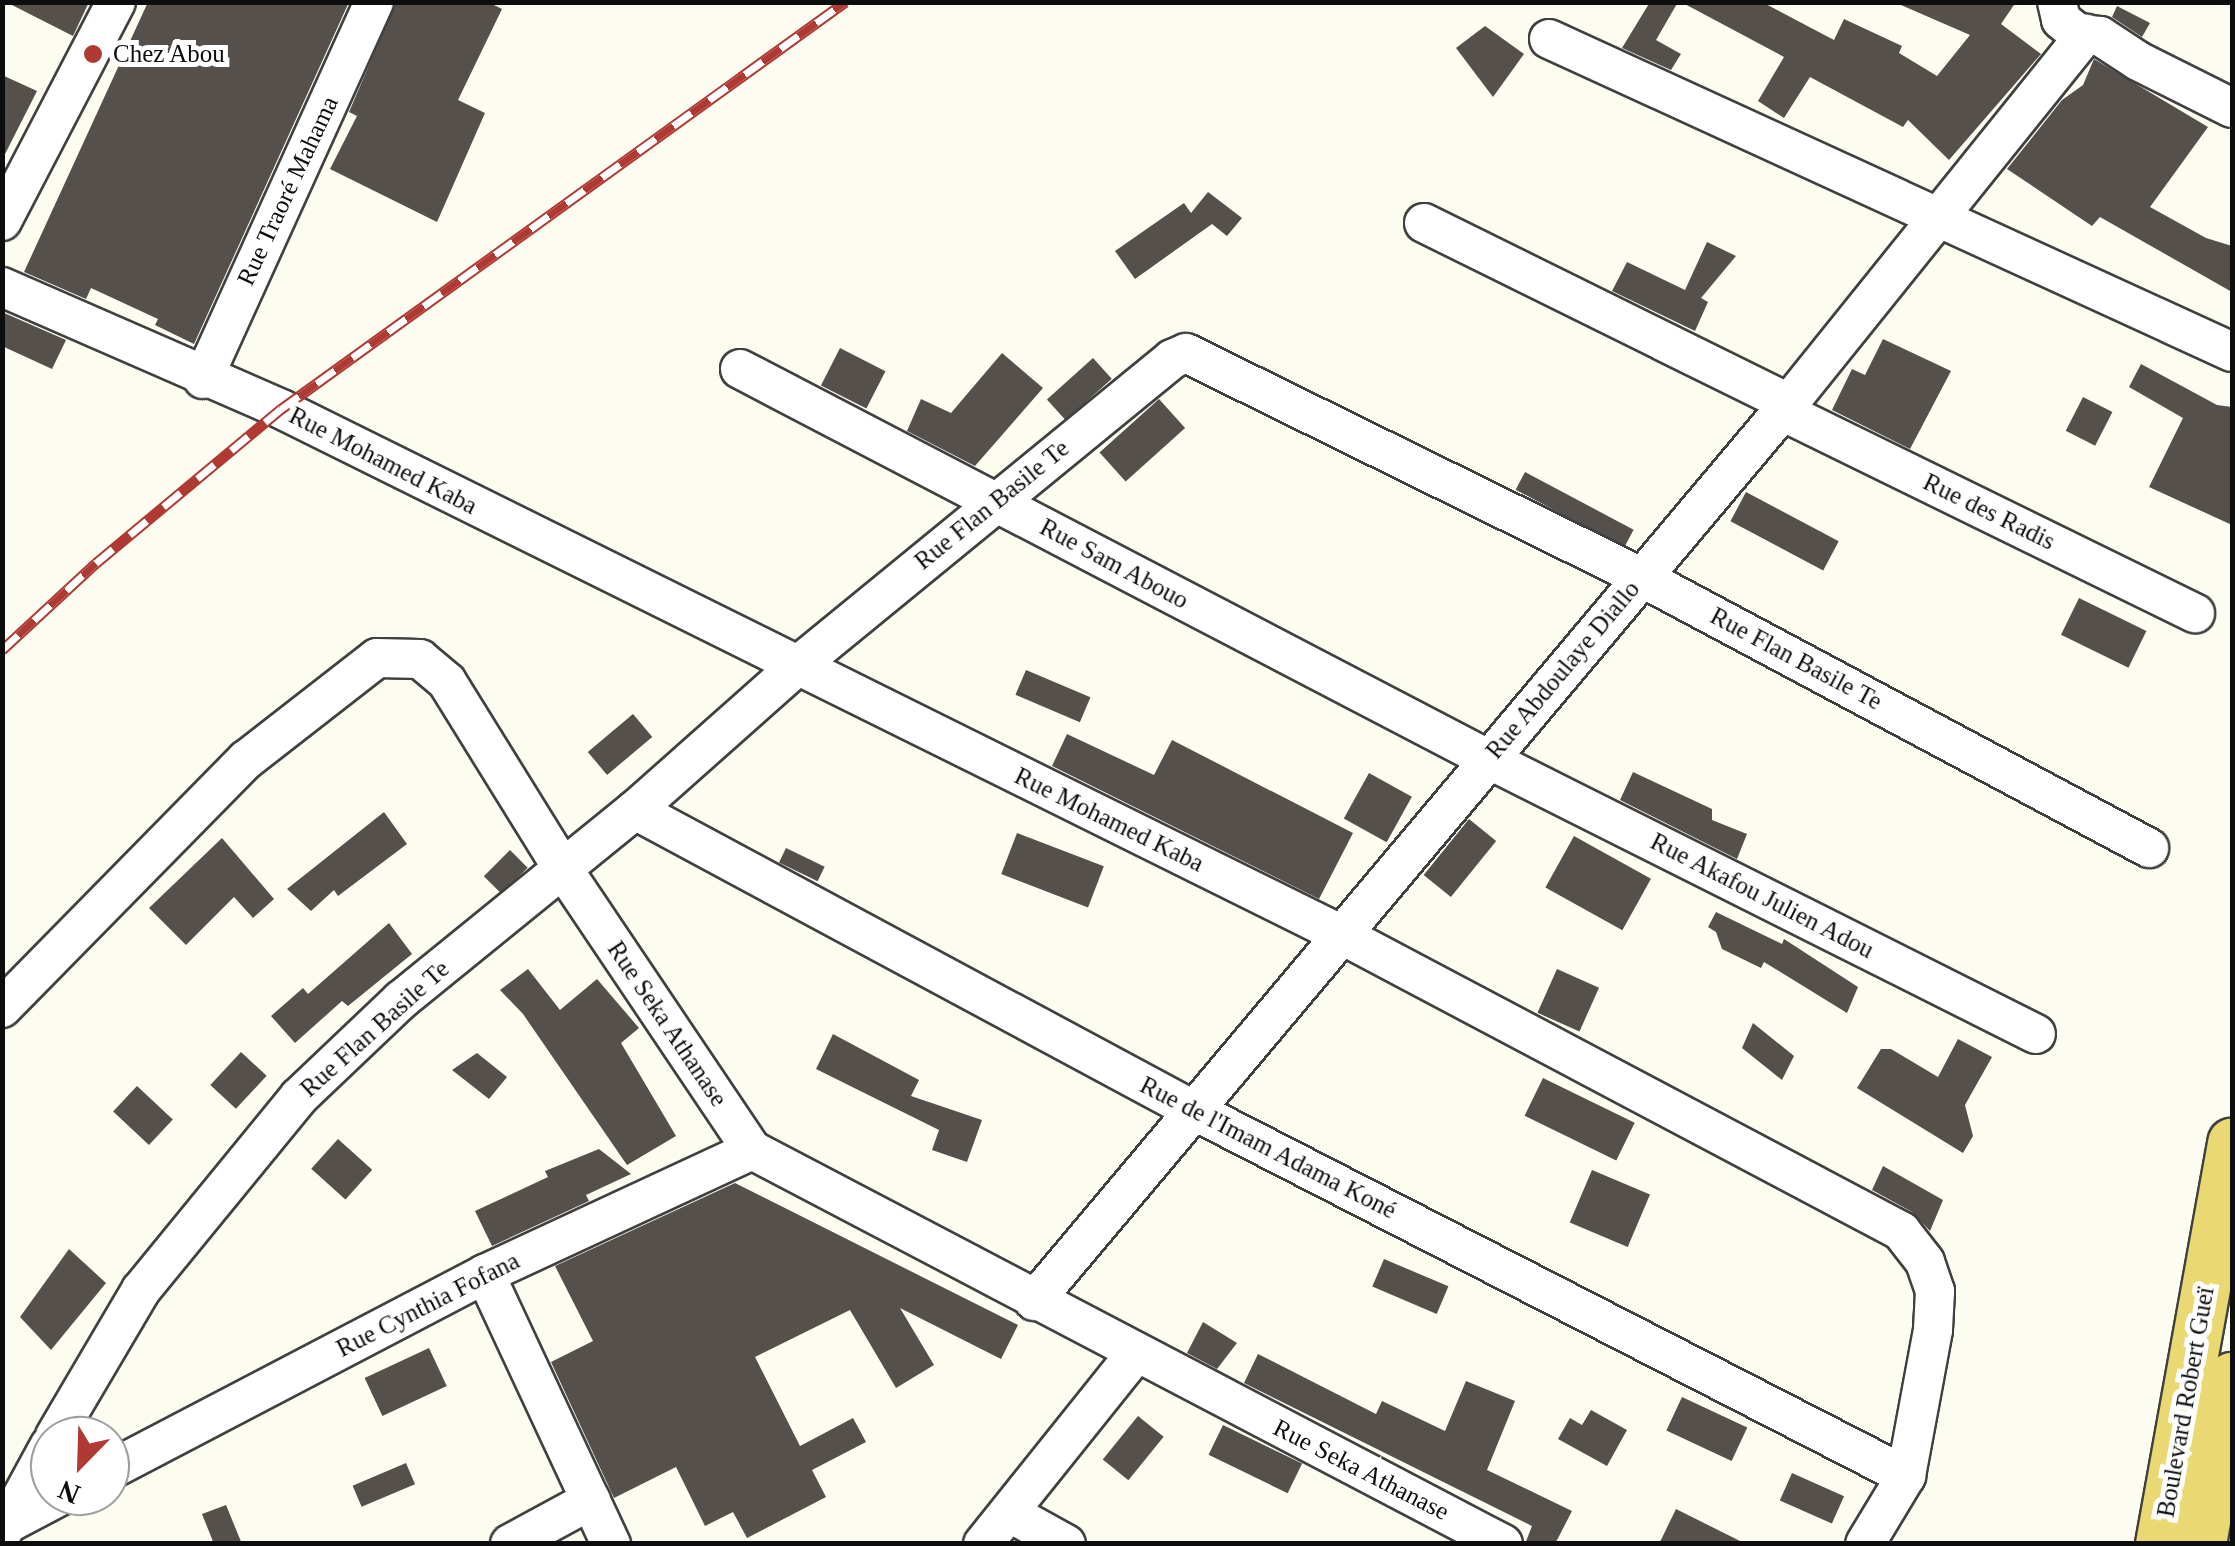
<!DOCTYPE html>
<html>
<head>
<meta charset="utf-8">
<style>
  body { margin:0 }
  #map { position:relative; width:2235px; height:1546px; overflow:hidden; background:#fdfcf0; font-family:"Times New Roman",serif }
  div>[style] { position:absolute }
  .building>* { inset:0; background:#55504b; transform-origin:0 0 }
  .roads { filter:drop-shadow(2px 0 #404040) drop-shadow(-2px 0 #404040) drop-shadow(0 2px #404040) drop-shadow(0 -2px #404040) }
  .minor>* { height:38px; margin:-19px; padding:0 19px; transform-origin:19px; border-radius:19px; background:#fff }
  .major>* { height:48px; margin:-24px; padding:0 24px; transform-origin:24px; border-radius:24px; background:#ead873 }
  .rail>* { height:11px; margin-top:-5.5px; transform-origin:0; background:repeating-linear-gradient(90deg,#fff 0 22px,#af3a34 0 44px); box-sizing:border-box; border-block:2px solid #af3a34 }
  .dots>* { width:28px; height:28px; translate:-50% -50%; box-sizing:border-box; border:5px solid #fff; border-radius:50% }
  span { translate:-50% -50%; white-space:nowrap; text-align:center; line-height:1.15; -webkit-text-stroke:10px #fff; paint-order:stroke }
  .poi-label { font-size:25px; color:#0d0d0d }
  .left { translate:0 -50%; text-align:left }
  .street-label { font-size:25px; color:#0d0d0d }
  .frame { position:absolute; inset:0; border:5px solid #0d0d0d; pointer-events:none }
  .north { position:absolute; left:30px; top:1416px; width:100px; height:100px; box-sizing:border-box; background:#fff; border:2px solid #9e9e9e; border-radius:50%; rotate:203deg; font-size:28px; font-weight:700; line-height:40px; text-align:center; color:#0d0d0d }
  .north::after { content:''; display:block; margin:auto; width:35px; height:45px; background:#af3a34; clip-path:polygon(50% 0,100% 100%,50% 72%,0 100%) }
</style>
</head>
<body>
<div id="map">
  <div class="building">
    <div style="clip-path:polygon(6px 2px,89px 2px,73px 36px)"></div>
    <div style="clip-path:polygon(148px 2px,349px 2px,194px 344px,155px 325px,158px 319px,91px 288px,86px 299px,24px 272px)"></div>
    <div style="clip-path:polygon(396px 2px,488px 2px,502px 9px,458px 100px,485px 113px,437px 222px,330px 169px,357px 116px,349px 112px)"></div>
    <div style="clip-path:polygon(1650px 2px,1678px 2px,1656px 40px,1681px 54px,1671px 70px,1622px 48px)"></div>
    <div style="clip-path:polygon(1681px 2px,1762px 2px,1834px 40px,1844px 19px,1902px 46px,1899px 53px,1937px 76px,1970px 35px,1894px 2px,2016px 2px,2001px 24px,2041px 54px,1949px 160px,1908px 120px,1903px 127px,1810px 77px,1784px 118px,1758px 101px,1784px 57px)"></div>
    <div style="clip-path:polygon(2117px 6px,2150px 23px,2142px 37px,2112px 17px)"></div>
    <div style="clip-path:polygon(1485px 26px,1524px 54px,1493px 97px,1456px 48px)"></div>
    <div style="clip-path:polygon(2094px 59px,2208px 127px,2150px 207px,2206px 238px,2232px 246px,2232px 292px,2100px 217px,2092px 226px,2007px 169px,2062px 100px,2083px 85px)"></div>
    <div style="clip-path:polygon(2px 75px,37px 91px,2px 160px)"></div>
    <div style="clip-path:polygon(1208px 192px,1242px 218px,1227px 236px,1212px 224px,1135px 279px,1115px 251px,1184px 203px,1191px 213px)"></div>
    <div style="clip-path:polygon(1707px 242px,1736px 256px,1701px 298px,1708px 302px,1695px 331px,1612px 291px,1627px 262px,1685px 290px)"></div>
    <div style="clip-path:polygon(2px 312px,66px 340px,52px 369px,2px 346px)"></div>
    <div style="clip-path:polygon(1883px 339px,1951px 371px,1910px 449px,1832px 410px,1852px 369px,1865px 375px)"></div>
    <div style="left:840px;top:348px;width:51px;height:42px;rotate:27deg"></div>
    <div style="clip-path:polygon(1002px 353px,1043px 388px,975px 466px,907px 431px,921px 399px,951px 413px)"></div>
    <div style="left:1093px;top:358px;width:28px;height:62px;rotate:48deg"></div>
    <div style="clip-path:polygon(2141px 364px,2217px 405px,2232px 407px,2232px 525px,2149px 487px,2183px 418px,2129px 387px)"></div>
    <div style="left:2083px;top:397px;width:33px;height:38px;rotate:27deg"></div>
    <div style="left:1159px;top:399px;width:39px;height:80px;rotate:48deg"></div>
    <div style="left:1525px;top:472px;width:123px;height:20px;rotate:28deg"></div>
    <div style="left:1746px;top:492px;width:105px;height:33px;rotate:28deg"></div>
    <div style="left:2079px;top:598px;width:75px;height:41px;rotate:26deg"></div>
    <div style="left:1026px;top:670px;width:70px;height:27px;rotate:23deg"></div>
    <div style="left:633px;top:714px;width:30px;height:59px;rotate:50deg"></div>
    <div style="clip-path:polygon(1067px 734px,1154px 775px,1172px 740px,1353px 833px,1319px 899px,1052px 766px)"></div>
    <div style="clip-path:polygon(1633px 772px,1712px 809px,1712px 820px,1747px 834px,1737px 859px,1620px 800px)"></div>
    <div style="left:1369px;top:773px;width:49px;height:52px;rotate:29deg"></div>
    <div style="clip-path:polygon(384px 812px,407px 844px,338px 896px,334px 890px,311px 911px,287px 889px)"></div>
    <div style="left:1469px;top:819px;width:35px;height:72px;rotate:39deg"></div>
    <div style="left:1017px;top:833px;width:93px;height:44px;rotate:21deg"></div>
    <div style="left:1574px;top:836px;width:88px;height:59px;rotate:29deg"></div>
    <div style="clip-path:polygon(222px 838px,274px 899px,253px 918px,234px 897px,186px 945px,149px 908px)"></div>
    <div style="left:786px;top:848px;width:43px;height:16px;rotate:26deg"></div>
    <div style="left:510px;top:850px;width:25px;height:37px;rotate:45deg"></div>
    <div style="clip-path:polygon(1716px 912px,1782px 944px,1784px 939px,1858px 987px,1847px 1013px,1764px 962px,1761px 968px,1722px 949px,1716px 932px,1708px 927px)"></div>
    <div style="clip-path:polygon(389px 923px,412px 954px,348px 1006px,342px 1001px,295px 1043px,271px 1016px,303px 988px,308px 994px)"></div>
    <div style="clip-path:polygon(528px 969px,560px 1010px,597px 979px,639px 1028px,621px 1043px,676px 1136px,627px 1165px,523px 1014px,500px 990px)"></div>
    <div style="left:1557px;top:969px;width:46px;height:48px;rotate:24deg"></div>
    <div style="clip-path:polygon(1753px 1023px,1794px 1056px,1782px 1080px,1742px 1048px)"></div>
    <div style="clip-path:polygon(833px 1034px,919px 1080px,911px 1096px,982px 1120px,967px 1162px,932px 1150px,939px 1130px,816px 1069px)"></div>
    <div style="clip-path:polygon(1958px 1039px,1992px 1057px,1965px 1105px,1973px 1136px,1963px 1153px,1857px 1088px,1881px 1049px,1891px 1049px,1938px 1077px)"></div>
    <div style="left:241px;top:1052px;width:35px;height:45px;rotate:43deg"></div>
    <div style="clip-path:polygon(477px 1053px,507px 1077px,489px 1099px,452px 1070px)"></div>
    <div style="left:1543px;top:1078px;width:102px;height:42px;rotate:26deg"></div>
    <div style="left:137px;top:1086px;width:49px;height:35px;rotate:43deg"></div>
    <div style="left:338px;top:1139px;width:46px;height:40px;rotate:42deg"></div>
    <div style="clip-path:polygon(599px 1149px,631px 1174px,586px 1195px,589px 1201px,492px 1246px,475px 1211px,548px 1177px,545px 1171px)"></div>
    <div style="clip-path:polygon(1883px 1166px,1943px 1200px,1930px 1231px,1912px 1212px,1872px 1190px)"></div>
    <div style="left:1592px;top:1170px;width:63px;height:57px;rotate:23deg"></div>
    <div style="clip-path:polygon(735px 1183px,1018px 1325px,1001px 1359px,900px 1308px,934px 1365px,896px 1388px,850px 1310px,755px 1357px,800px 1446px,853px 1418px,866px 1442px,812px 1470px,826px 1497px,747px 1538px,733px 1512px,705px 1526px,676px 1467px,614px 1498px,551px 1362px,593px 1341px,555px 1266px)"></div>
    <div style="clip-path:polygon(69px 1249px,106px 1283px,51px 1350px,20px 1317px)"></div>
    <div style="left:1384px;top:1259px;width:70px;height:30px;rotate:23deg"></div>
    <div style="clip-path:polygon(1203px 1322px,1237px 1343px,1217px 1369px,1187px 1353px)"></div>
    <div style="left:429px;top:1348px;width:42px;height:71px;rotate:65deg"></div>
    <div style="clip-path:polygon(1258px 1354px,1376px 1414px,1382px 1401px,1445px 1431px,1466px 1381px,1515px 1401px,1487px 1470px,1572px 1511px,1555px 1544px,1525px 1544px,1532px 1526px,1244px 1383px)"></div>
    <div style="left:1682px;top:1397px;width:72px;height:37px;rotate:25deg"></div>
    <div style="clip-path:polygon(1591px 1410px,1627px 1430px,1607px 1466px,1558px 1439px,1570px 1418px,1582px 1425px)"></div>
    <div style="left:1138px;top:1416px;width:33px;height:56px;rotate:39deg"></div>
    <div style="left:1223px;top:1425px;width:88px;height:33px;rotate:26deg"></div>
    <div style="left:406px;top:1463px;width:23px;height:58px;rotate:67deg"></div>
    <div style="left:1792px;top:1473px;width:57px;height:30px;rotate:24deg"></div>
    <div style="clip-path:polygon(226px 1505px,242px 1544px,214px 1544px,202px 1514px)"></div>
    <div style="clip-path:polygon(1676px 1509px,1746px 1544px,1659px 1544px)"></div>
  </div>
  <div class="roads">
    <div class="minor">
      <div style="left:2057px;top:2px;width:18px;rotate:77deg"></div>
      <div style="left:2061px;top:20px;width:23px;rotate:38deg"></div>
      <div style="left:2079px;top:34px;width:21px;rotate:5deg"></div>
      <div style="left:2100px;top:36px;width:45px;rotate:33.3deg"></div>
      <div style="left:2138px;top:61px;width:105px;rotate:26.6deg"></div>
      <div style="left:1549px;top:39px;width:751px;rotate:24.62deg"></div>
      <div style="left:2px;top:221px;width:247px;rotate:-62.5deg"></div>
      <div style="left:1424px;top:223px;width:407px;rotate:26.3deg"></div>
      <div style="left:2px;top:287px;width:305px;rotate:23.6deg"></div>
      <div style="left:281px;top:409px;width:1184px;rotate:26.37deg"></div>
      <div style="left:1342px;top:935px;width:633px;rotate:27.9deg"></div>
      <div style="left:1901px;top:1231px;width:39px;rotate:52deg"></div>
      <div style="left:1925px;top:1262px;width:31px;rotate:71deg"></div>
      <div style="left:1935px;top:1291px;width:39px;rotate:93deg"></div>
      <div style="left:1933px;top:1330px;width:148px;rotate:100.5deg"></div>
      <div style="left:1906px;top:1476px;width:79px;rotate:121.1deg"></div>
      <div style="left:740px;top:369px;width:844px;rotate:27.54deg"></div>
      <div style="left:1488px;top:759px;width:613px;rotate:26.65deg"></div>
      <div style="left:203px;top:379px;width:414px;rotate:-65.6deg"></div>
      <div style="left:1782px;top:411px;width:460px;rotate:26.1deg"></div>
      <div style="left:635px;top:810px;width:631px;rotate:28.27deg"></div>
      <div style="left:1191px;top:1109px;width:804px;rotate:27.17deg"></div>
      <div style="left:2px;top:1008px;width:348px;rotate:-45.5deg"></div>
      <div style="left:246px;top:760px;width:166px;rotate:-37.9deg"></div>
      <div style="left:377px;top:658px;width:43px;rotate:1.3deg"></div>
      <div style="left:420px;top:659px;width:35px;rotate:40deg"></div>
      <div style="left:447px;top:682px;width:220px;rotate:58.2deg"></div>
      <div style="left:563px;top:869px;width:339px;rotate:56.1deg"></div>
      <div style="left:752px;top:1150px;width:848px;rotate:27.68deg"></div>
      <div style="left:485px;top:1274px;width:298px;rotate:65deg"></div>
      <div style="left:1034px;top:1301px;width:1173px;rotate:-49.94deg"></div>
      <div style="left:1789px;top:403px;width:474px;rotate:-51.2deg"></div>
      <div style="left:55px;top:1436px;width:169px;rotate:-59.5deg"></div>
      <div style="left:141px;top:1290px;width:249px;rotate:-50.7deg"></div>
      <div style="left:299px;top:1097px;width:141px;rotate:-43.6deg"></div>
      <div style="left:401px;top:1000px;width:301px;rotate:-39.1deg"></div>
      <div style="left:635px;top:810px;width:215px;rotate:-41.6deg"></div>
      <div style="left:796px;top:667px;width:486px;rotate:-39.3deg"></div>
      <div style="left:1172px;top:359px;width:15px;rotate:-23deg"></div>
      <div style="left:1186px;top:353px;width:507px;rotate:26.21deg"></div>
      <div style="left:1641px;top:577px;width:576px;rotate:28.08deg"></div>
      <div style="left:110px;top:1470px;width:423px;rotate:-27.6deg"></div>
      <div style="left:485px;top:1274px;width:294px;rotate:-24.9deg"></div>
      <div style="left:1010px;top:1513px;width:64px;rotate:29deg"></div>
      <div style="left:7px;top:1524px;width:60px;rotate:-27.8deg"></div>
      <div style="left:2px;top:1533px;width:100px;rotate:-61.4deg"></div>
      <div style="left:510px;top:1544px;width:92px;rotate:-28.5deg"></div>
      <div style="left:983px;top:1544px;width:245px;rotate:-51.3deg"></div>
    </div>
    <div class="major">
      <div style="left:2160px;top:1544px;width:408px;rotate:-79.8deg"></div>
      <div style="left:2202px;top:1544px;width:170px;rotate:-79.8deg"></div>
    </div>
  </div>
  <div class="rail">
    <div style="left:2px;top:650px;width:128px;rotate:-42.8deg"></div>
    <div style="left:96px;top:563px;width:241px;rotate:-39.8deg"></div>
    <div style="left:281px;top:409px;width:696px;rotate:-35.82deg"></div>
  </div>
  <div class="dots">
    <div style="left:93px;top:54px;background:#af3a34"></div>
  </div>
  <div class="poi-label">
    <span class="left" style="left:113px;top:54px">Chez Abou</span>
  </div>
  <div class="street-label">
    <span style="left:288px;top:191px;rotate:-65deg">Rue Traoré Mahama</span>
    <span style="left:383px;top:461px;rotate:27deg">Rue Mohamed Kaba</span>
    <span style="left:992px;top:505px;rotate:-39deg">Rue Flan Basile Te</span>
    <span style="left:1989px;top:512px;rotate:26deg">Rue des Radis</span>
    <span style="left:1114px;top:564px;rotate:28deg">Rue Sam Abouo</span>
    <span style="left:1796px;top:659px;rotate:28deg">Rue Flan Basile Te</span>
    <span style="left:1563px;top:670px;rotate:-50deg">Rue Abdoulaye Diallo</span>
    <span style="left:1109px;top:820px;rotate:26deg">Rue Mohamed Kaba</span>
    <span style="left:1762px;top:896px;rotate:27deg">Rue Akafou Julien Adou</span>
    <span style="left:667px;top:1024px;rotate:56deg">Rue Seka Athanase</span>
    <span style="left:375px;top:1029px;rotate:-42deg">Rue Flan Basile Te</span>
    <span style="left:1268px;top:1148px;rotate:27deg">Rue de l'Imam Adama Koné</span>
    <span style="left:428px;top:1305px;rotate:-27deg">Rue Cynthia Fofana</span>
    <span style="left:2186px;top:1402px;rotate:-80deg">Boulevard Robert Gueï</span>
    <span style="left:1361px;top:1470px;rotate:27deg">Rue Seka Athanase</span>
  </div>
  <div class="frame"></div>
  <div class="north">N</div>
</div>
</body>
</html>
